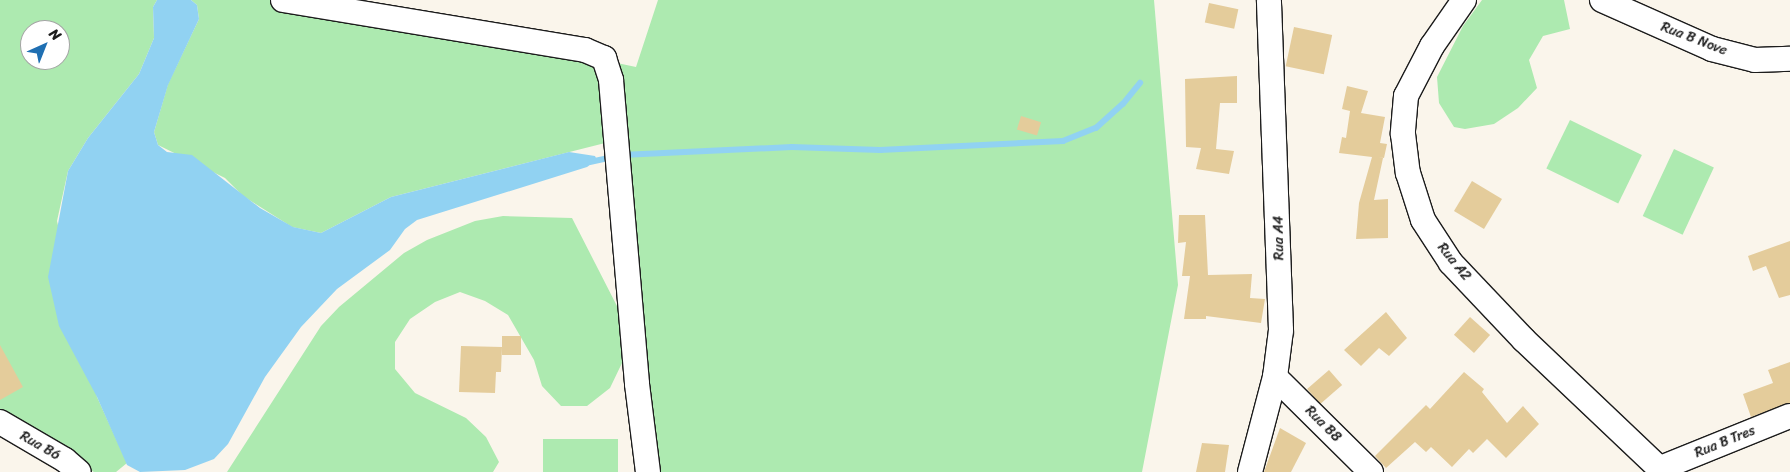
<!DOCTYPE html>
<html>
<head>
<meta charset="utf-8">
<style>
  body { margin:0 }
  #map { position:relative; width:1790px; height:472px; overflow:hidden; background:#faf5eb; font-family:Sriracha,sans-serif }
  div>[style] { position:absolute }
  .green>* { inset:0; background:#adeab0; transform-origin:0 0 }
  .water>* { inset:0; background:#91d2f2 }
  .stream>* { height:5.5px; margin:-2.75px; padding:0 2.75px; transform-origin:2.75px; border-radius:2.75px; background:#91d2f2 }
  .building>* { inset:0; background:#e4cc9b; transform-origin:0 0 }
  .roads { filter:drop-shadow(1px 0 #1c1c1c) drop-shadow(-1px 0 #1c1c1c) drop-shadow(0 1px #1c1c1c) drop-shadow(0 -1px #1c1c1c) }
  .minor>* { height:24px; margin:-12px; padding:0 12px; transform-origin:12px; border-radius:12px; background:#fff }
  span { translate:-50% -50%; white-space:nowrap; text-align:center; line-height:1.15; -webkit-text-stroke:4px #fff; paint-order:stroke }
  .street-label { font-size:14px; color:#1c1c1c }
  .north { position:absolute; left:20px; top:20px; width:50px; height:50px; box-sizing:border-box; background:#fff; border:1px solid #a4a4a4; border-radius:50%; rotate:44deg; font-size:14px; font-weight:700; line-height:20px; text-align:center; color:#1c1c1c }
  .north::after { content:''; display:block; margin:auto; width:18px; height:22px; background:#1f6fb2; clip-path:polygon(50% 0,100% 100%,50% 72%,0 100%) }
</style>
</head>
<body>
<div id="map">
  <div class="green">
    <div style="clip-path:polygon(evenodd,0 0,157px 0,153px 7px,154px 38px,139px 74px,88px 138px,68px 171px,57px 221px,97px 397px,127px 463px,116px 472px,94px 472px,0 419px,0 0,30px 30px,60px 30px,60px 60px,30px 60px,30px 30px)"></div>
    <div style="clip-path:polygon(191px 0,319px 0,636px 67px,658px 0,1154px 0,1178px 285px,1142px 472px,640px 472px,617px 140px,391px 197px,321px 233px,292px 227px,243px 196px,225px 178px,158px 145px,154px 132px,168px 84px,199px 19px,197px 5px)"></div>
    <div style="clip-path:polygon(1482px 0,1564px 0,1570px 29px,1543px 36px,1529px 60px,1537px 88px,1518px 108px,1494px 124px,1465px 129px,1454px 127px,1439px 103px,1437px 77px,1463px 26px)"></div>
    <div style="left:1570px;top:120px;width:80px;height:54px;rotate:26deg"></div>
    <div style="left:1674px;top:149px;width:44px;height:74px;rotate:25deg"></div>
    <div style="clip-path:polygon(503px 216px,572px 218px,618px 308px,622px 334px,622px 363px,610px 388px,587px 406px,561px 406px,542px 386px,534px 360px,508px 315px,485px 301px,460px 292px,435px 302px,410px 319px,395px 342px,395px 369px,415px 393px,466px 418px,486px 437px,499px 462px,493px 472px,227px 472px,321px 326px,339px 307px,404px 253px,427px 240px,475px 221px)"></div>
    <div style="left:543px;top:439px;width:75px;height:33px"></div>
  </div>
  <div class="water">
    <div style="clip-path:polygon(157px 0,191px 0,197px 5px,199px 19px,168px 85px,154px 132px,158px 145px,167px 152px,192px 155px,260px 208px,293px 227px,321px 233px,391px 197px,569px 152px,595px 156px,597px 160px,587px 167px,417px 220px,405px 229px,390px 250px,337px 289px,301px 327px,265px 377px,228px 444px,214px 459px,185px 470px,140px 472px,127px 465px,97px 397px,59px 326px,48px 277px,68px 171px,88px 138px,139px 74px,154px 38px,153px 7px)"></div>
  </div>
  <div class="stream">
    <div style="left:622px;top:155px;width:170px;rotate:-2.7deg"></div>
    <div style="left:792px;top:147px;width:88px;rotate:2deg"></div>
    <div style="left:880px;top:150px;width:183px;rotate:-2.8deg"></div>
    <div style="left:1063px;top:141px;width:35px;rotate:-22deg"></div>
    <div style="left:1096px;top:128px;width:36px;rotate:-42deg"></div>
    <div style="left:1123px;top:104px;width:27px;rotate:-51deg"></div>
    <div style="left:590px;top:162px;width:24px;rotate:-12deg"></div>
  </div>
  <div class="building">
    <div style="left:1209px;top:3px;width:30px;height:20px;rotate:12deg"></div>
    <div style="left:1294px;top:27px;width:39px;height:40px;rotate:12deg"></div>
    <div style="clip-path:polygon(1237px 76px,1237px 103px,1220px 103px,1216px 149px,1234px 151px,1229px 174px,1196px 169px,1201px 148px,1186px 147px,1185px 79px)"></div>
    <div style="clip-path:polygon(1347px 86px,1368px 91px,1361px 113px,1385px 117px,1380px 143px,1387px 144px,1384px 158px,1379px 157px,1383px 158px,1374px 200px,1388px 199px,1388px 238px,1356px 239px,1359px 203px,1372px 157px,1339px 153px,1342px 137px,1346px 138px,1350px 111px,1342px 109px)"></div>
    <div style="left:1021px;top:116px;width:21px;height:14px;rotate:17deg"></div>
    <div style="left:1472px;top:181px;width:35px;height:35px;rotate:31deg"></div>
    <div style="clip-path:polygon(1179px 215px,1205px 215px,1208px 275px,1252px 274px,1250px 298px,1265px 299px,1261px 323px,1206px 316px,1206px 319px,1184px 319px,1190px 276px,1182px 276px,1186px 242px,1178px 243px)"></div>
    <div style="clip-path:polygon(1790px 241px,1790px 295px,1779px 298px,1766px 266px,1753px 271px,1748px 256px)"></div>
    <div style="clip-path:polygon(1386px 312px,1407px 338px,1389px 356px,1379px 348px,1361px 366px,1344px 350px)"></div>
    <div style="left:1470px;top:317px;width:27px;height:24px;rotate:42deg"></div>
    <div style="left:502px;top:336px;width:19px;height:19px"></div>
    <div style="clip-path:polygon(0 345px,23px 387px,0 400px)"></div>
    <div style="clip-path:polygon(461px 346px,502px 347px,501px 372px,496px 372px,495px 393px,459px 392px)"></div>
    <div style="clip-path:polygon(1790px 362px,1790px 403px,1751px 417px,1743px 394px,1773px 383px,1768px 370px)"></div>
    <div style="left:1329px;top:370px;width:20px;height:29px;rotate:49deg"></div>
    <div style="clip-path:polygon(1464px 372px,1484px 389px,1482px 392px,1507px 423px,1523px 406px,1539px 424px,1506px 458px,1487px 439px,1473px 453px,1469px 449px,1452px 467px,1431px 447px,1426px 452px,1415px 442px,1386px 468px,1375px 456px,1426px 405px,1430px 409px)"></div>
    <div style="clip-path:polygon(1280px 428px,1306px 443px,1291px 472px,1264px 472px)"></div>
    <div style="clip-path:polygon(1202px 443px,1229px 445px,1225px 472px,1196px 472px)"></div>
  </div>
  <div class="roads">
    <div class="minor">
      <div style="left:283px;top:0;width:306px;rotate:9.4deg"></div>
      <div style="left:585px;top:50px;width:21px;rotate:23deg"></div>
      <div style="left:604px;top:58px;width:23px;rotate:72deg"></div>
      <div style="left:611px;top:80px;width:305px;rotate:85.1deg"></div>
      <div style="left:637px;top:384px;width:89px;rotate:82.9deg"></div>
      <div style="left:1464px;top:0;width:56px;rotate:124.8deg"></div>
      <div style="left:1432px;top:46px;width:56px;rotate:117.5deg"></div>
      <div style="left:1406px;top:96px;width:38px;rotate:95deg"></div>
      <div style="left:1403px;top:134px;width:39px;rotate:83deg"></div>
      <div style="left:1408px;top:173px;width:49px;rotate:72.3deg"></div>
      <div style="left:1423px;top:220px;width:51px;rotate:56.9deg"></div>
      <div style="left:1451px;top:263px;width:105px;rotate:46.5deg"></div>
      <div style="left:1523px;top:339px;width:193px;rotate:43.5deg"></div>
      <div style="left:1602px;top:0;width:120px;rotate:24deg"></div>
      <div style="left:1712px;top:49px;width:44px;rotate:14.3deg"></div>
      <div style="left:1755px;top:60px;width:35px;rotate:-2deg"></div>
      <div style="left:1275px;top:377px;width:135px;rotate:44.7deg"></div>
      <div style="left:0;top:422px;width:75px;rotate:30.3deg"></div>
      <div style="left:65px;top:460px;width:18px;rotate:41deg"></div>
      <div style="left:1661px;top:468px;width:139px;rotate:-22deg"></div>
      <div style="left:1250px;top:472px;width:98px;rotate:-75.3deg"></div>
      <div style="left:1275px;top:377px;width:47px;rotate:-82.7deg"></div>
      <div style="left:1281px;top:330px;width:330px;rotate:-92.1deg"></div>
    </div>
  </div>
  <div class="street-label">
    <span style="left:1694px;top:39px;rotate:21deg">Rua B Nove</span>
    <span style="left:1279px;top:238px;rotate:-91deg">Rua A4</span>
    <span style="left:1454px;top:262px;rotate:51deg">Rua A2</span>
    <span style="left:1323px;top:424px;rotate:45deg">Rua B8</span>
    <span style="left:1725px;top:442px;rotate:-22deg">Rua B Tres</span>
    <span style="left:40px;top:446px;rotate:30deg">Rua B6</span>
  </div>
  <div class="north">N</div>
</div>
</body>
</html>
